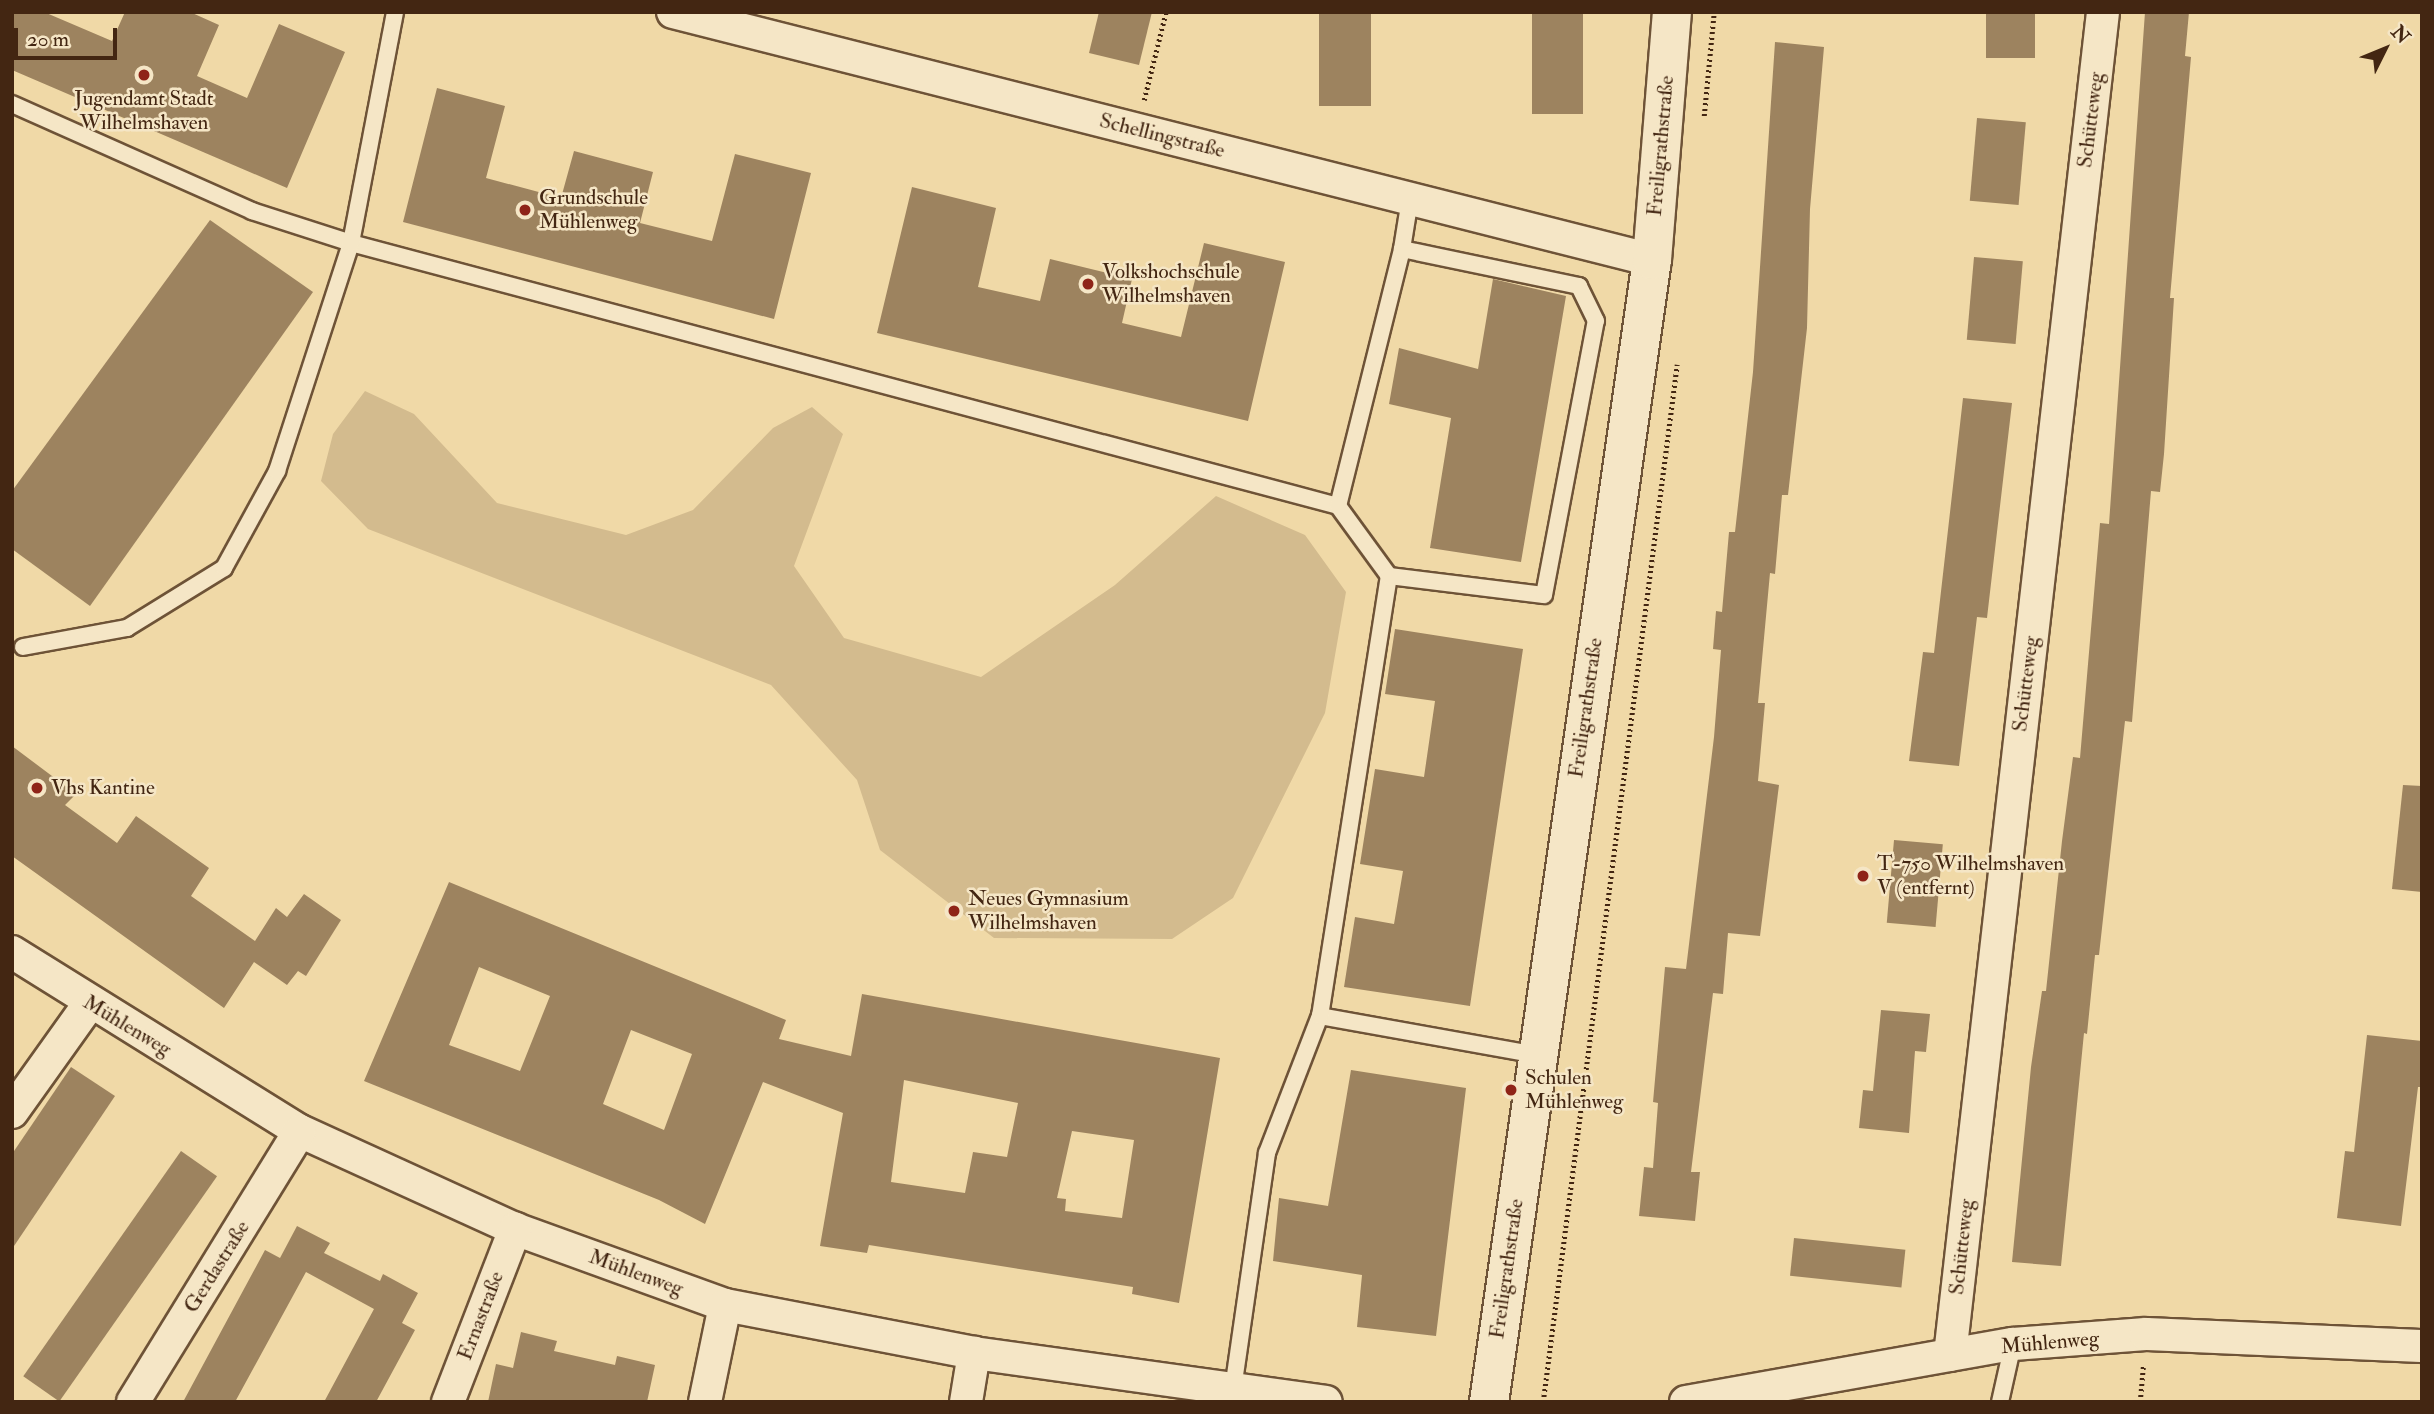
<!DOCTYPE html>
<html>
<head>
<meta charset="utf-8">
<style>
  body { margin:0 }
  #map { position:relative; width:2434px; height:1414px; overflow:hidden; background:#f0d9a7; font-family:"IM FELL Double Pica",serif }
  div>[style] { position:absolute }
  .green>* { inset:0; background:#d3bb8e }
  .building>* { inset:0; background:#9d835f; transform-origin:0 0 }
  .path>* { height:4.5px; margin-top:-2.25px; transform-origin:0; background:repeating-linear-gradient(90deg,#432612 0 2px,transparent 0 5.5px) }
  .roads { filter:drop-shadow(2px 0 #6e5337) drop-shadow(-2px 0 #6e5337) drop-shadow(0 2px #6e5337) drop-shadow(0 -2px #6e5337) }
  .service>* { height:16px; margin:-8px; padding:0 8px; transform-origin:8px; border-radius:8px; background:#f5e6c6 }
  .minor>* { height:32px; margin:-16px; padding:0 16px; transform-origin:16px; border-radius:16px; background:#f5e6c6 }
  .tertiary>* { height:38px; margin:-19px; padding:0 19px; transform-origin:19px; border-radius:19px; background:#f5e6c6 }
  .dots>* { width:19px; height:19px; translate:-50% -50%; box-sizing:border-box; border:4px solid #f5e6c6; border-radius:50% }
  span { translate:-50% -50%; white-space:nowrap; text-align:center; line-height:1.15; -webkit-text-stroke:5px #f5e6c6; paint-order:stroke }
  .poi-label { font-size:21px; color:#432612 }
  .left { translate:0 -50%; text-align:left }
  .street-label { font-size:21px; color:#432612 }
  .frame { position:absolute; inset:0; border:14px solid #432612; pointer-events:none }
  .north { position:absolute; left:2350px; top:14px; width:70px; height:70px; -webkit-text-stroke:5px #f5e6c6; paint-order:stroke; rotate:47deg; font-size:19px; font-weight:700; line-height:28px; text-align:center; color:#432612 }
  .north::after { content:''; display:block; margin:auto; width:24px; height:32px; background:#432612; clip-path:polygon(50% 0,100% 100%,50% 72%,0 100%) }
  .scale { position:absolute; left:14px; top:28px; width:103px; height:32px; box-sizing:border-box; border:4px solid #432612; border-top:0; padding-left:9px; font-size:21px; line-height:24px; white-space:nowrap; color:#432612; -webkit-text-stroke:5px #f5e6c6; paint-order:stroke }
</style>
</head>
<body>
<div id="map">
  <div class="green">
    <div style="clip-path:polygon(365px 391px,414px 414px,497px 503px,626px 535px,693px 510px,773px 428px,812px 407px,843px 434px,794px 566px,844px 638px,981px 677px,1115px 585px,1216px 496px,1305px 535px,1346px 592px,1325px 713px,1233px 898px,1172px 939px,994px 938px,880px 850px,857px 780px,771px 685px,368px 529px,321px 481px,333px 434px)"></div>
  </div>
  <div class="building">
    <div style="clip-path:polygon(12px 12px,44px 12px,112px 41px,125px 12px,190px 12px,219px 25px,197px 76px,247px 98px,279px 24px,345px 52px,287px 188px,12px 70px)"></div>
    <div style="clip-path:polygon(1099px 12px,1152px 12px,1139px 65px,1089px 53px)"></div>
    <div style="left:1319px;top:12px;width:52px;height:94px"></div>
    <div style="left:1532px;top:12px;width:51px;height:102px"></div>
    <div style="left:1986px;top:12px;width:49px;height:46px"></div>
    <div style="clip-path:polygon(2145px 12px,2189px 12px,2185px 56px,2191px 57px,2170px 298px,2174px 298px,2164px 454px,2160px 492px,2151px 491px,2132px 722px,2125px 721px,2099px 955px,2095px 955px,2087px 1034px,2084px 1033px,2061px 1266px,2012px 1262px,2031px 1067px,2042px 991px,2046px 991px,2062px 841px,2073px 757px,2080px 758px,2100px 523px,2109px 524px)"></div>
    <div style="clip-path:polygon(1775px 42px,1824px 47px,1810px 209px,1807px 328px,1788px 495px,1782px 495px,1775px 574px,1770px 573px,1758px 703px,1765px 703px,1758px 781px,1779px 785px,1760px 936px,1728px 933px,1723px 994px,1713px 993px,1691px 1172px,1700px 1172px,1695px 1221px,1639px 1216px,1644px 1167px,1653px 1168px,1658px 1103px,1653px 1102px,1665px 967px,1686px 969px,1714px 737px,1721px 650px,1713px 649px,1716px 611px,1722px 612px,1729px 532px,1735px 532px,1753px 372px)"></div>
    <div style="clip-path:polygon(437px 88px,505px 106px,486px 178px,561px 198px,574px 151px,653px 172px,640px 223px,712px 241px,735px 154px,811px 173px,774px 319px,403px 222px)"></div>
    <div style="left:1977px;top:118px;width:49px;height:83px;rotate:5deg"></div>
    <div style="clip-path:polygon(912px 187px,996px 208px,978px 287px,1040px 301px,1050px 259px,1132px 279px,1122px 323px,1181px 337px,1204px 243px,1285px 262px,1248px 421px,877px 333px)"></div>
    <div style="clip-path:polygon(210px 220px,313px 292px,90px 606px,12px 549px,12px 491px)"></div>
    <div style="left:1974px;top:257px;width:49px;height:83px;rotate:5deg"></div>
    <div style="clip-path:polygon(1493px 279px,1566px 296px,1521px 562px,1430px 548px,1451px 418px,1389px 404px,1399px 348px,1478px 369px)"></div>
    <div style="clip-path:polygon(1963px 398px,2012px 403px,1987px 618px,1977px 617px,1959px 766px,1909px 761px,1923px 652px,1934px 653px)"></div>
    <div style="clip-path:polygon(1395px 629px,1523px 649px,1470px 1006px,1344px 987px,1355px 917px,1394px 924px,1403px 871px,1360px 864px,1375px 769px,1424px 777px,1435px 701px,1385px 694px)"></div>
    <div style="clip-path:polygon(12px 746px,76px 794px,65px 805px,117px 843px,136px 816px,209px 868px,191px 896px,255px 941px,276px 908px,287px 917px,304px 894px,341px 920px,306px 976px,298px 971px,287px 985px,254px 962px,224px 1008px,12px 856px)"></div>
    <div style="clip-path:polygon(2403px 785px,2422px 786px,2422px 892px,2392px 889px)"></div>
    <div style="left:1894px;top:840px;width:49px;height:83px;rotate:5deg"></div>
    <div style="clip-path:polygon(evenodd,449px 882px,786px 1020px,779px 1039px,851px 1056px,862px 994px,1220px 1058px,1179px 1303px,1132px 1294px,1133px 1287px,869px 1245px,867px 1253px,820px 1246px,843px 1113px,763px 1082px,705px 1224px,659px 1200px,364px 1081px,449px 882px,479px 967px,550px 996px,520px 1071px,449px 1045px,479px 967px,449px 882px,631px 1030px,692px 1054px,664px 1130px,603px 1104px,631px 1030px,449px 882px,904px 1080px,1018px 1103px,1007px 1157px,973px 1152px,965px 1193px,891px 1182px,904px 1080px,449px 882px,1072px 1131px,1134px 1140px,1122px 1218px,1065px 1211px,1066px 1199px,1057px 1198px,1072px 1131px)"></div>
    <div style="clip-path:polygon(1881px 1010px,1930px 1014px,1926px 1052px,1915px 1051px,1909px 1133px,1859px 1128px,1863px 1090px,1873px 1091px)"></div>
    <div style="clip-path:polygon(2367px 1035px,2422px 1041px,2422px 1087px,2418px 1087px,2401px 1226px,2337px 1218px,2345px 1151px,2354px 1152px)"></div>
    <div style="clip-path:polygon(71px 1067px,115px 1096px,12px 1249px,12px 1154px)"></div>
    <div style="clip-path:polygon(1351px 1070px,1466px 1088px,1436px 1336px,1357px 1327px,1362px 1275px,1273px 1261px,1279px 1198px,1328px 1206px)"></div>
    <div style="left:181px;top:1151px;width:44px;height:275px;rotate:35deg"></div>
    <div style="clip-path:polygon(297px 1226px,330px 1243px,324px 1253px,380px 1281px,383px 1274px,418px 1293px,402px 1323px,415px 1330px,376px 1402px,324px 1402px,374px 1309px,306px 1272px,235px 1402px,183px 1402px,265px 1250px,280px 1258px)"></div>
    <div style="left:1794px;top:1238px;width:112px;height:38px;rotate:6deg"></div>
    <div style="clip-path:polygon(521px 1332px,557px 1341px,554px 1351px,615px 1365px,617px 1356px,655px 1365px,647px 1402px,488px 1402px,496px 1364px,513px 1368px)"></div>
  </div>
  <div class="path">
    <div style="left:1144px;top:100px;width:91px;rotate:-76deg"></div>
    <div style="left:1704px;top:116px;width:104px;rotate:-84.5deg"></div>
    <div style="left:1543px;top:1402px;width:1046px;rotate:-82.64deg"></div>
    <div style="left:2140px;top:1402px;width:36px;rotate:-85deg"></div>
  </div>
  <div class="roads">
    <div class="service">
      <div style="left:12px;top:104px;width:263px;rotate:24deg"></div>
      <div style="left:252px;top:211px;width:104px;rotate:17.9deg"></div>
      <div style="left:351px;top:243px;width:1021px;rotate:14.92deg"></div>
      <div style="left:1338px;top:506px;width:265px;rotate:-76deg"></div>
      <div style="left:1338px;top:506px;width:87px;rotate:53.9deg"></div>
      <div style="left:23px;top:647px;width:106px;rotate:-10.4deg"></div>
      <div style="left:127px;top:628px;width:114px;rotate:-31.7deg"></div>
      <div style="left:224px;top:568px;width:111px;rotate:-61.3deg"></div>
      <div style="left:277px;top:471px;width:240px;rotate:-72deg"></div>
      <div style="left:351px;top:243px;width:235px;rotate:-79.2deg"></div>
      <div style="left:1320px;top:1016px;width:219px;rotate:10.2deg"></div>
      <div style="left:1233px;top:1389px;width:238px;rotate:-81.8deg"></div>
      <div style="left:1267px;top:1153px;width:147px;rotate:-68.9deg"></div>
      <div style="left:1320px;top:1016px;width:445px;rotate:-81.1deg"></div>
      <div style="left:1389px;top:576px;width:156px;rotate:7deg"></div>
      <div style="left:1544px;top:595px;width:279px;rotate:-79.3deg"></div>
      <div style="left:1596px;top:321px;width:39px;rotate:-116deg"></div>
      <div style="left:1579px;top:286px;width:181px;rotate:-168.2deg"></div>
      <div style="left:1402px;top:249px;width:51px;rotate:-80.9deg"></div>
      <div style="left:2000px;top:1402px;width:59px;rotate:-77.4deg"></div>
    </div>
    <div class="minor">
      <div style="left:673px;top:12px;width:1010px;rotate:14.22deg"></div>
      <div style="left:12px;top:952px;width:339px;rotate:31.9deg"></div>
      <div style="left:300px;top:1131px;width:236px;rotate:24.5deg"></div>
      <div style="left:515px;top:1229px;width:223px;rotate:19.9deg"></div>
      <div style="left:725px;top:1305px;width:254px;rotate:10.9deg"></div>
      <div style="left:974px;top:1353px;width:355px;rotate:7.9deg"></div>
      <div style="left:12px;top:1112px;width:133px;rotate:-54.5deg"></div>
      <div style="left:1950px;top:1355px;width:1352px;rotate:-83.5deg"></div>
      <div style="left:133px;top:1402px;width:318px;rotate:-58.4deg"></div>
      <div style="left:448px;top:1402px;width:186px;rotate:-68.8deg"></div>
      <div style="left:705px;top:1402px;width:99px;rotate:-78.3deg"></div>
      <div style="left:966px;top:1402px;width:50px;rotate:-80.7deg"></div>
      <div style="left:1686px;top:1402px;width:332px;rotate:-10.1deg"></div>
      <div style="left:2013px;top:1344px;width:133px;rotate:-4.3deg"></div>
      <div style="left:2146px;top:1334px;width:276px;rotate:2.5deg"></div>
    </div>
    <div class="tertiary">
      <div style="left:1489px;top:1402px;width:1154px;rotate:-81.88deg"></div>
      <div style="left:1652px;top:260px;width:249px;rotate:-85.4deg"></div>
    </div>
  </div>
  <div class="dots">
    <div style="left:144px;top:75px;background:#8f2418"></div>
    <div style="left:525px;top:210px;background:#8f2418"></div>
    <div style="left:1088px;top:284px;background:#8f2418"></div>
    <div style="left:37px;top:788px;background:#8f2418"></div>
    <div style="left:1863px;top:876px;background:#8f2418"></div>
    <div style="left:954px;top:911px;background:#8f2418"></div>
    <div style="left:1511px;top:1090px;background:#8f2418"></div>
  </div>
  <div class="poi-label">
    <span style="left:144px;top:111px">Jugendamt Stadt<br>Wilhelmshaven</span>
    <span class="left" style="left:539px;top:210px">Grundschule<br>Mühlenweg</span>
    <span class="left" style="left:1102px;top:284px">Volkshochschule<br>Wilhelmshaven</span>
    <span class="left" style="left:51px;top:788px">Vhs Kantine</span>
    <span class="left" style="left:1877px;top:876px">T-750 Wilhelmshaven<br>V (entfernt)</span>
    <span class="left" style="left:968px;top:911px">Neues Gymnasium<br>Wilhelmshaven</span>
    <span class="left" style="left:1525px;top:1090px">Schulen<br>Mühlenweg</span>
  </div>
  <div class="street-label">
    <span style="left:2091px;top:120px;rotate:-83deg">Schütteweg</span>
    <span style="left:1162px;top:136px;rotate:14deg">Schellingstraße</span>
    <span style="left:1661px;top:146px;rotate:-85deg">Freiligrathstraße</span>
    <span style="left:2026px;top:684px;rotate:-83deg">Schütteweg</span>
    <span style="left:1586px;top:708px;rotate:-82deg">Freiligrathstraße</span>
    <span style="left:127px;top:1026px;rotate:31deg">Mühlenweg</span>
    <span style="left:1962px;top:1247px;rotate:-84deg">Schütteweg</span>
    <span style="left:217px;top:1267px;rotate:-58deg">Gerdastraße</span>
    <span style="left:1507px;top:1269px;rotate:-82deg">Freiligrathstraße</span>
    <span style="left:636px;top:1273px;rotate:20deg">Mühlenweg</span>
    <span style="left:481px;top:1316px;rotate:-69deg">Ernastraße</span>
    <span style="left:2050px;top:1343px;rotate:-5deg">Mühlenweg</span>
  </div>
  <div class="frame"></div>
  <div class="north">N</div>
  <div class="scale">20 m</div>
</div>
</body>
</html>
